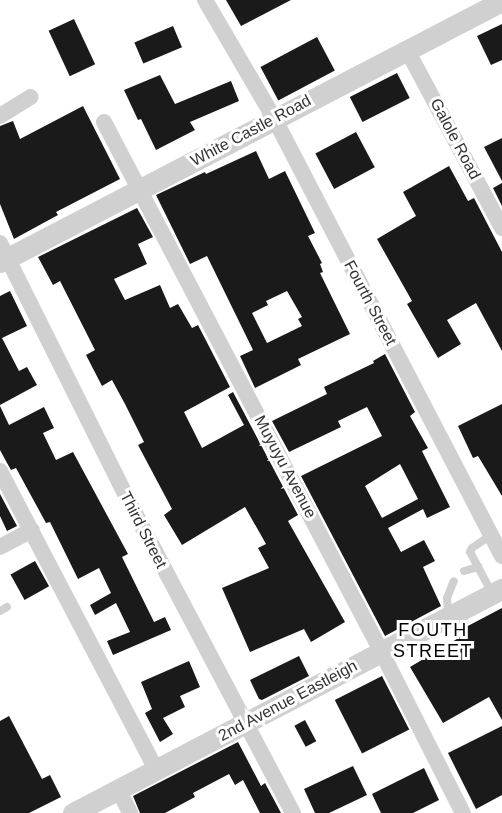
<!DOCTYPE html>
<html>
<head>
<meta charset="utf-8">
<style>
  body { margin:0 }
  #map { position:relative; width:502px; height:813px; overflow:hidden; background:#fff; font-family:Helvetica,sans-serif }
  div>[style] { position:absolute }
  .building>* { inset:0; background:#1a1a1a; transform-origin:0 0 }
  .service>* { height:8px; margin:-4px; padding:0 4px; transform-origin:4px; border-radius:4px; background:#d0d0d0 }
  .minor>* { height:16px; margin:-8px; padding:0 8px; transform-origin:8px; border-radius:8px; background:#d0d0d0 }
  .tertiary>* { height:21px; margin:-10.5px; padding:0 10.5px; transform-origin:10.5px; border-radius:10.5px; background:#d0d0d0 }
  span { translate:-50% -50%; white-space:nowrap; text-align:center; line-height:1.15; -webkit-text-stroke:6px #fff; paint-order:stroke }
  .street-label { font-size:16px; color:#333 }
  .neighbourhood-label { font-size:18px; color:#000; letter-spacing:1.5px }
</style>
</head>
<body>
<div id="map">
  <div class="building">
    <div style="clip-path:polygon(226px 0,291px 0,241px 26px)"></div>
    <div style="left:74px;top:19px;width:50px;height:28px;rotate:65deg"></div>
    <div style="clip-path:polygon(502px 24px,502px 60px,491px 65px,477px 36px)"></div>
    <div style="left:173px;top:26px;width:23px;height:42px;rotate:67deg"></div>
    <div style="left:317px;top:37px;width:38px;height:64px;rotate:62deg"></div>
    <div style="left:397px;top:73px;width:28px;height:53px;rotate:63deg"></div>
    <div style="clip-path:polygon(160px 75px,175px 104px,231px 81px,239px 101px,190px 122px,195px 130px,156px 150px,141px 119px,138px 120px,124px 90px)"></div>
    <div style="clip-path:polygon(83px 106px,120px 179px,56px 212px,58px 215px,14px 239px,0 204px,0 126px,13px 121px,20px 139px)"></div>
    <div style="left:356px;top:132px;width:40px;height:46px;rotate:62deg"></div>
    <div style="clip-path:polygon(502px 138px,502px 181px,484px 147px)"></div>
    <div style="clip-path:polygon(evenodd,256px 151px,269px 179px,285px 171px,315px 233px,308px 236px,322px 263px,320px 264px,323px 272px,320px 273px,350px 334px,298px 359px,301px 365px,255px 388px,240px 356px,253px 350px,207px 256px,190px 264px,156px 195px,205px 172px,206px 174px,256px 151px,287px 291px,302px 317px,298px 319px,302px 326px,267px 343px,252px 313px,268px 305px,266px 301px,287px 291px)"></div>
    <div style="clip-path:polygon(449px 166px,468px 201px,474px 198px,502px 252px,502px 351px,476px 303px,447px 320px,461px 344px,438px 358px,407px 304px,412px 301px,377px 239px,416px 216px,403px 192px)"></div>
    <div style="clip-path:polygon(502px 183px,502px 206px,493px 188px)"></div>
    <div style="clip-path:polygon(137px 208px,153px 237px,138px 244px,147px 264px,114px 279px,125px 300px,160px 285px,170px 308px,178px 304px,192px 328px,198px 325px,230px 387px,184px 412px,202px 448px,244px 425px,228px 395px,233px 392px,298px 515px,288px 521px,345px 622px,311px 642px,304px 629px,250px 652px,222px 588px,269px 568px,258px 548px,266px 544px,245px 507px,182px 545px,164px 515px,172px 509px,138px 445px,144px 442px,125px 404px,112px 380px,102px 386px,86px 355px,95px 350px,60px 281px,53px 285px,38px 257px)"></div>
    <div style="clip-path:polygon(10px 291px,27px 326px,2px 338px,19px 371px,27px 367px,37px 385px,0 405px,0 296px)"></div>
    <div style="clip-path:polygon(evenodd,385px 354px,415px 412px,410px 416px,428px 448px,422px 451px,450px 507px,427px 518px,423px 509px,388px 528px,401px 552px,424px 540px,435px 561px,423px 567px,441px 606px,385px 636px,301px 476px,382px 436px,367px 407px,338px 421px,341px 427px,289px 452px,272px 421px,327px 394px,324px 387px,374px 363px,373px 361px,385px 354px,400px 464px,418px 499px,382px 518px,365px 486px,400px 464px)"></div>
    <div style="clip-path:polygon(502px 404px,502px 496px,478px 456px,473px 458px,458px 426px)"></div>
    <div style="clip-path:polygon(0 406px,9px 425px,44px 407px,54px 428px,43px 433px,56px 460px,73px 452px,128px 554px,122px 557px,154px 622px,165px 617px,171px 630px,113px 655px,107px 641px,130px 632px,116px 603px,95px 615px,90px 605px,111px 593px,99px 568px,78px 579px,50px 522px,46px 523px,16px 468px,11px 470px,7px 463px,0 450px)"></div>
    <div style="clip-path:polygon(0 494px,17px 526px,7px 531px,0 516px)"></div>
    <div style="left:35px;top:561px;width:29px;height:28px;rotate:61deg"></div>
    <div style="clip-path:polygon(502px 608px,502px 720px,489px 697px,443px 723px,410px 667px,467px 633px,464px 628px)"></div>
    <div style="clip-path:polygon(299px 656px,309px 676px,262px 700px,259px 699px,250px 680px)"></div>
    <div style="clip-path:polygon(189px 661px,200px 687px,180px 696px,185px 707px,163px 718px,173px 734px,160px 742px,145px 713px,152px 709px,141px 682px)"></div>
    <div style="left:382px;top:676px;width:60px;height:53px;rotate:63deg"></div>
    <div style="clip-path:polygon(9px 716px,42px 779px,50px 775px,61px 797px,29px 813px,0 813px,0 721px)"></div>
    <div style="left:305px;top:720px;width:24px;height:12px;rotate:62deg"></div>
    <div style="clip-path:polygon(502px 726px,502px 795px,476px 809px,448px 753px)"></div>
    <div style="clip-path:polygon(238px 742px,261px 786px,265px 783px,281px 813px,260px 813px,243px 780px,235px 785px,229px 774px,193px 793px,195px 797px,165px 813px,140px 813px,133px 796px)"></div>
    <div style="clip-path:polygon(353px 766px,367px 795px,329px 813px,315px 813px,304px 789px)"></div>
    <div style="clip-path:polygon(424px 768px,439px 800px,413px 813px,381px 813px,372px 794px)"></div>
  </div>
  <div class="service">
    <div style="left:478px;top:567px;width:17px;rotate:-118deg"></div>
    <div style="left:470px;top:552px;width:4px;rotate:-63deg"></div>
    <div style="left:472px;top:548px;width:23px;rotate:-34deg"></div>
    <div style="left:464px;top:571px;width:15px;rotate:-16deg"></div>
    <div style="left:478px;top:567px;width:30px;rotate:62deg"></div>
    <div style="left:0;top:611px;width:8px;rotate:-30deg"></div>
    <div style="left:448px;top:616px;width:18px;rotate:-93deg"></div>
    <div style="left:447px;top:598px;width:18px;rotate:-68deg"></div>
  </div>
  <div class="minor">
    <div style="left:205px;top:0;width:137px;rotate:59.7deg"></div>
    <div style="left:274px;top:118px;width:494px;rotate:62.5deg"></div>
    <div style="left:407px;top:50px;width:202px;rotate:61.9deg"></div>
    <div style="left:0;top:116px;width:36px;rotate:-32deg"></div>
    <div style="left:104px;top:122px;width:597px;rotate:62.36deg"></div>
    <div style="left:381px;top:651px;width:182px;rotate:63.2deg"></div>
    <div style="left:0;top:243px;width:285px;rotate:63.5deg"></div>
    <div style="left:127px;top:498px;width:356px;rotate:62.2deg"></div>
    <div style="left:0;top:471px;width:339px;rotate:62.4deg"></div>
    <div style="left:0;top:547px;width:36px;rotate:-28deg"></div>
    <div style="left:118px;top:789px;width:27px;rotate:63deg"></div>
  </div>
  <div class="tertiary">
    <div style="left:0;top:262px;width:566px;rotate:-27.47deg"></div>
    <div style="left:73px;top:813px;width:484px;rotate:-27.6deg"></div>
  </div>
  <div class="street-label">
    <span style="left:251px;top:131px;rotate:-28deg">White Castle Road</span>
    <span style="left:455px;top:139px;rotate:62deg">Galole Road</span>
    <span style="left:370px;top:303px;rotate:62deg">Fourth Street</span>
    <span style="left:285px;top:467px;rotate:62deg">Muyuyu Avenue</span>
    <span style="left:143px;top:530px;rotate:63deg">Third Street</span>
    <span style="left:288px;top:701px;rotate:-28deg">2nd Avenue Eastleigh</span>
  </div>
  <div class="neighbourhood-label">
    <span style="left:433px;top:641px">FOUTH<br>STREET</span>
  </div>
</div>
</body>
</html>
